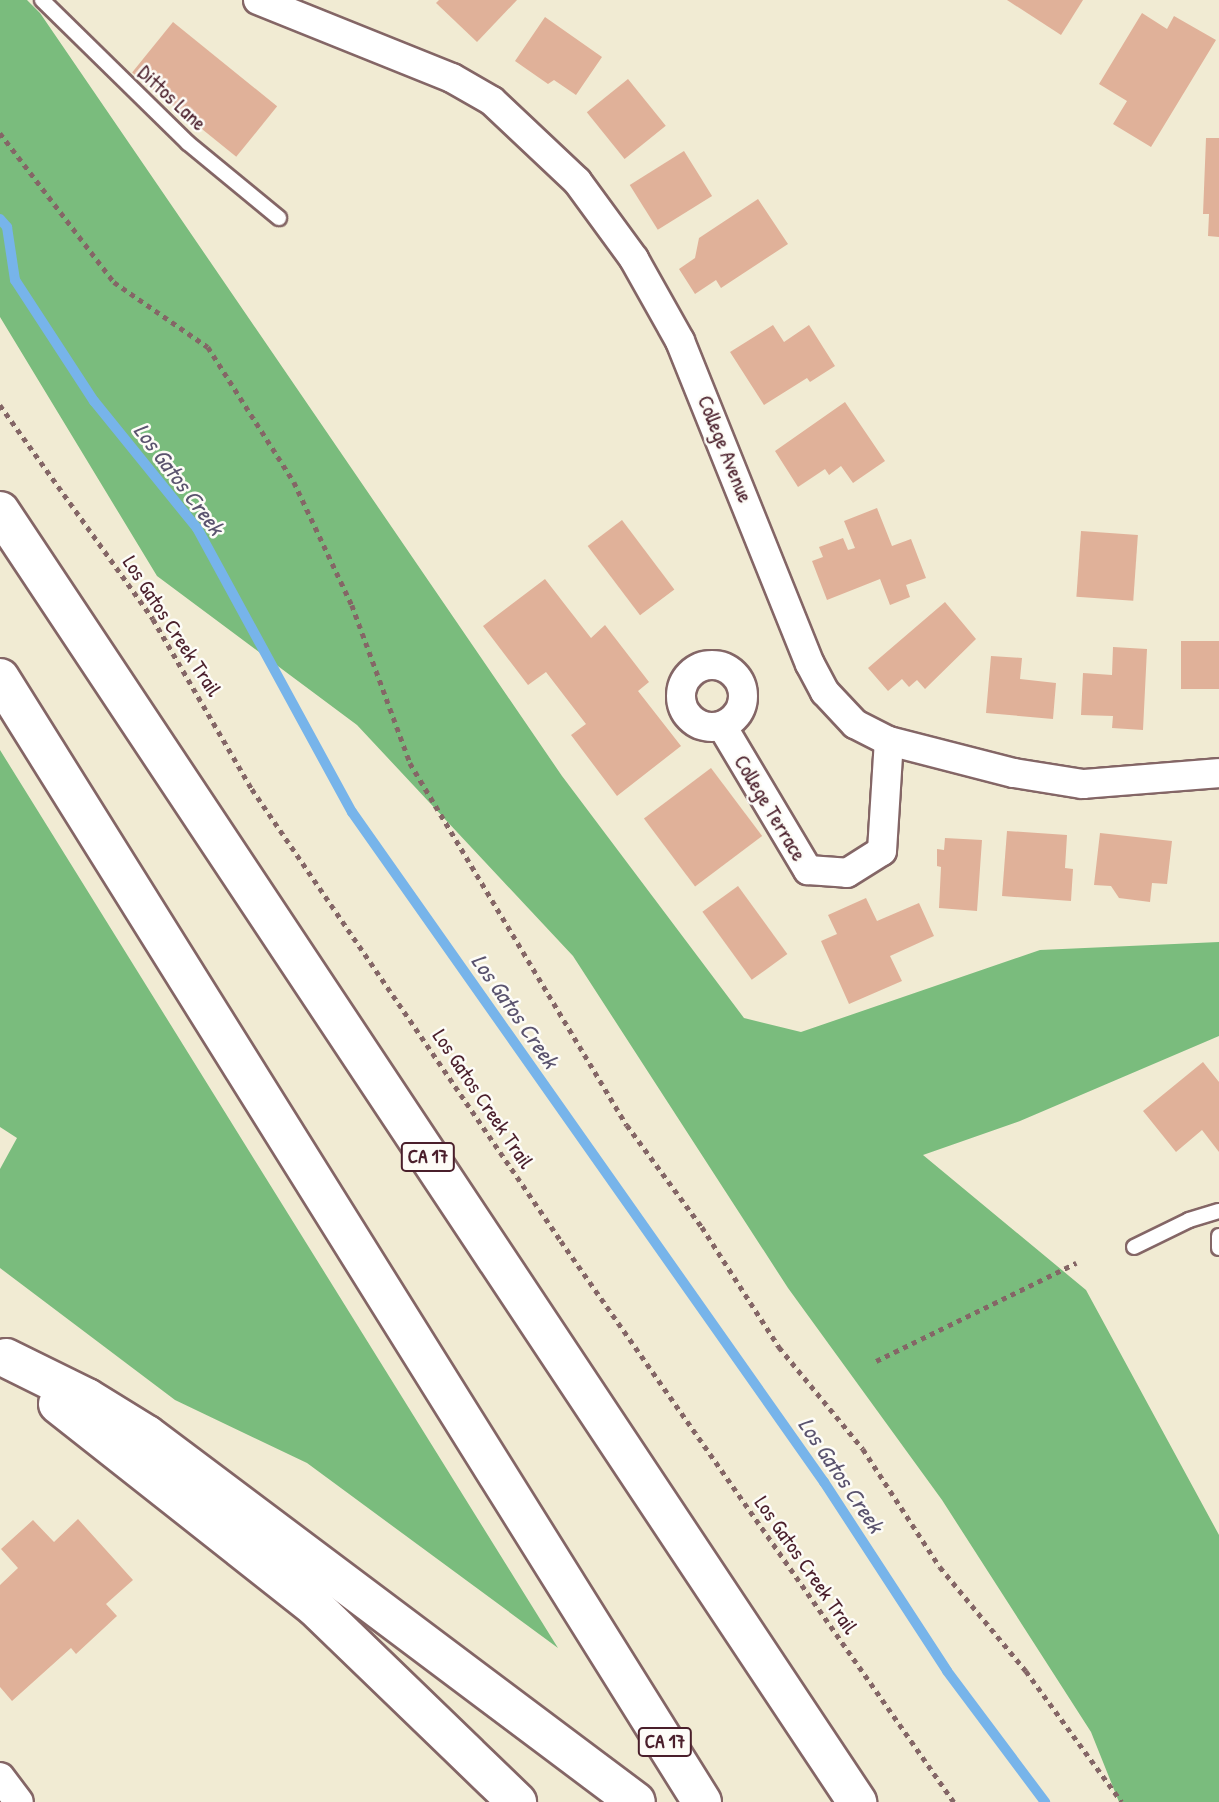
<!DOCTYPE html>
<html>
<head>
<meta charset="utf-8">
<style>
  body { margin:0 }
  #map { position:relative; width:1219px; height:1802px; overflow:hidden; background:#f1ebd3; font-family:"Patrick Hand",sans-serif }
  div>[style] { position:absolute }
  .forest>* { inset:0; background:#7abc7d }
  .stream>* { height:10px; margin:-5px; padding:0 5px; transform-origin:5px; border-radius:5px; background:#77b4ea }
  .building>* { inset:0; background:#e0b199; transform-origin:0 0 }
  .path>* { height:4.5px; margin-top:-2.25px; transform-origin:0; background:repeating-linear-gradient(90deg,#846666 0 5px,transparent 0 10px) }
  .roads { filter:drop-shadow(2px 0 #846666) drop-shadow(-2px 0 #846666) drop-shadow(0 2px #846666) drop-shadow(0 -2px #846666) }
  .service>* { height:14px; margin:-7px; padding:0 7px; transform-origin:7px; border-radius:7px; background:#fff }
  .minor>* { height:28px; margin:-14px; padding:0 14px; transform-origin:14px; border-radius:14px; background:#fff }
  .minor>.ring { margin:-14px; padding:0; box-sizing:content-box; background:none; border:28px solid #fff; border-radius:50% }
  .motorway>* { height:38px; margin:-19px; padding:0 19px; transform-origin:19px; border-radius:19px; background:#fff }
  span { translate:-50% -50%; white-space:nowrap; text-align:center; line-height:1.15; -webkit-text-stroke:5px #fdfcf7; paint-order:stroke }
  .shield-label span { padding:2px 5px; background:#fdfcf7; border:2px solid; border-radius:5px; -webkit-text-stroke-width:0 }
  .shield-label { font-size:19px; color:#4a1f2b; font-weight:700 }
  .street-label { font-size:21px; color:#4a1f2b }
  .water-label { font-size:23px; color:#5a536e; font-style:italic }
</style>
</head>
<body>
<div id="map">
  <div class="forest">
    <div style="clip-path:polygon(0 0,27px 0,40px 13px,562px 776px,744px 1018px,801px 1032px,1040px 950px,1219px 942px,1219px 1036px,1020px 1121px,923px 1155px,1086px 1290px,1219px 1535px,1219px 1802px,1119px 1802px,1091px 1732px,942px 1500px,788px 1288px,573px 956px,357px 725px,157px 576px,0 317px)"></div>
    <div style="clip-path:polygon(0 750px,218px 1101px,558px 1648px,307px 1463px,175px 1400px,0 1268px,0 1169px,17px 1138px,0 1127px)"></div>
  </div>
  <div class="stream">
    <div style="left:0;top:219px;width:11px;rotate:49deg"></div>
    <div style="left:7px;top:227px;width:54px;rotate:81.4deg"></div>
    <div style="left:15px;top:280px;width:145px;rotate:56.9deg"></div>
    <div style="left:94px;top:401px;width:164px;rotate:51deg"></div>
    <div style="left:197px;top:528px;width:324px;rotate:61.4deg"></div>
    <div style="left:352px;top:812px;width:820px;rotate:54.84deg"></div>
    <div style="left:824px;top:1482px;width:225px;rotate:56.9deg"></div>
    <div style="left:947px;top:1671px;width:164px;rotate:53.2deg"></div>
  </div>
  <div class="building">
    <div style="clip-path:polygon(439px 0,517px 0,477px 42px,436px 3px)"></div>
    <div style="clip-path:polygon(1007px 0,1083px 0,1061px 35px)"></div>
    <div style="clip-path:polygon(1142px 13px,1167px 29px,1174px 16px,1216px 40px,1151px 147px,1113px 124px,1127px 101px,1099px 84px)"></div>
    <div style="clip-path:polygon(545px 17px,602px 57px,576px 95px,554px 80px,548px 84px,515px 61px)"></div>
    <div style="left:173px;top:22px;width:134px;height:65px;rotate:39deg"></div>
    <div style="left:628px;top:79px;width:60px;height:53px;rotate:51deg"></div>
    <div style="clip-path:polygon(1206px 138px,1219px 138px,1219px 237px,1208px 236px,1209px 214px,1203px 214px)"></div>
    <div style="left:684px;top:151px;width:53px;height:64px;rotate:58deg"></div>
    <div style="clip-path:polygon(758px 199px,788px 244px,721px 288px,716px 280px,695px 294px,679px 269px,695px 258px,699px 238px)"></div>
    <div style="clip-path:polygon(773px 325px,784px 342px,809px 325px,835px 366px,810px 382px,807px 378px,764px 405px,730px 352px)"></div>
    <div style="clip-path:polygon(845px 402px,885px 461px,853px 483px,841px 466px,829px 475px,825px 469px,798px 487px,775px 451px)"></div>
    <div style="clip-path:polygon(877px 508px,892px 546px,911px 539px,926px 578px,906px 585px,910px 597px,890px 605px,880px 579px,827px 600px,812px 561px,823px 557px,819px 547px,843px 538px,848px 550px,855px 548px,844px 521px)"></div>
    <div style="left:622px;top:520px;width:87px;height:43px;rotate:53deg"></div>
    <div style="left:1081px;top:531px;width:57px;height:66px;rotate:4deg"></div>
    <div style="clip-path:polygon(545px 579px,591px 638px,605px 625px,649px 682px,638px 691px,681px 746px,617px 796px,571px 735px,586px 724px,546px 672px,528px 685px,483px 626px)"></div>
    <div style="clip-path:polygon(945px 602px,976px 639px,925px 689px,917px 680px,909px 687px,902px 679px,888px 691px,868px 668px)"></div>
    <div style="left:1219px;top:641px;width:48px;height:38px;rotate:90deg"></div>
    <div style="clip-path:polygon(1113px 647px,1147px 649px,1143px 730px,1112px 728px,1113px 716px,1081px 715px,1083px 673px,1112px 675px)"></div>
    <div style="clip-path:polygon(991px 656px,1022px 658px,1020px 679px,1056px 683px,1053px 719px,986px 713px)"></div>
    <div style="left:711px;top:768px;width:85px;height:84px;rotate:53deg"></div>
    <div style="clip-path:polygon(1007px 831px,1067px 835px,1065px 868px,1073px 869px,1071px 901px,1002px 896px)"></div>
    <div style="clip-path:polygon(1100px 833px,1172px 841px,1167px 884px,1152px 883px,1150px 902px,1119px 898px,1111px 886px,1094px 885px)"></div>
    <div style="clip-path:polygon(945px 838px,982px 840px,977px 911px,939px 908px,941px 867px,937px 866px,937px 849px,944px 850px)"></div>
    <div style="left:738px;top:886px;width:84px;height:44px;rotate:54deg"></div>
    <div style="clip-path:polygon(866px 898px,877px 921px,919px 903px,934px 936px,890px 956px,902px 981px,849px 1004px,821px 941px,837px 934px,828px 915px)"></div>
    <div style="clip-path:polygon(1203px 1062px,1219px 1082px,1219px 1152px,1202px 1130px,1176px 1152px,1143px 1111px)"></div>
    <div style="clip-path:polygon(78px 1519px,133px 1580px,106px 1604px,117px 1616px,76px 1654px,71px 1648px,12px 1701px,0 1687px,0 1585px,18px 1568px,1px 1549px,33px 1520px,54px 1542px)"></div>
  </div>
  <div class="path">
    <div style="left:0;top:133px;width:188px;rotate:52.6deg"></div>
    <div style="left:114px;top:282px;width:114px;rotate:34.7deg"></div>
    <div style="left:208px;top:347px;width:160px;rotate:57.5deg"></div>
    <div style="left:294px;top:482px;width:136px;rotate:64.8deg"></div>
    <div style="left:352px;top:605px;width:168px;rotate:69.8deg"></div>
    <div style="left:410px;top:763px;width:422px;rotate:59.1deg"></div>
    <div style="left:627px;top:1125px;width:127px;rotate:53.7deg"></div>
    <div style="left:702px;top:1227px;width:143px;rotate:57.3deg"></div>
    <div style="left:779px;top:1347px;width:132px;rotate:50.5deg"></div>
    <div style="left:863px;top:1449px;width:141px;rotate:56.9deg"></div>
    <div style="left:940px;top:1567px;width:135px;rotate:50.4deg"></div>
    <div style="left:1026px;top:1671px;width:162px;rotate:53.8deg"></div>
    <div style="left:0;top:405px;width:263px;rotate:54.4deg"></div>
    <div style="left:153px;top:619px;width:197px;rotate:59.8deg"></div>
    <div style="left:252px;top:789px;width:548px;rotate:55.64deg"></div>
    <div style="left:561px;top:1241px;width:685px;rotate:54.99deg"></div>
    <div style="left:876px;top:1361px;width:223px;rotate:-26.1deg"></div>
  </div>
  <div class="roads">
    <div class="service">
      <div style="left:42px;top:0;width:204px;rotate:44.4deg"></div>
      <div style="left:188px;top:143px;width:118px;rotate:39.5deg"></div>
      <div style="left:1219px;top:1236px;width:12px;rotate:90deg"></div>
      <div style="left:1134px;top:1247px;width:61px;rotate:-26.1deg"></div>
      <div style="left:1189px;top:1220px;width:31px;rotate:-17deg"></div>
    </div>
    <div class="minor">
      <div style="left:258px;top:0;width:209px;rotate:21.9deg"></div>
      <div style="left:452px;top:78px;width:46px;rotate:29.9deg"></div>
      <div style="left:492px;top:101px;width:117px;rotate:43.3deg"></div>
      <div style="left:577px;top:181px;width:97px;rotate:53.8deg"></div>
      <div style="left:634px;top:259px;width:94px;rotate:60.7deg"></div>
      <div style="left:680px;top:341px;width:348px;rotate:68.1deg"></div>
      <div style="left:810px;top:664px;width:32px;rotate:62deg"></div>
      <div style="left:825px;top:692px;width:44px;rotate:46.8deg"></div>
      <div style="left:855px;top:724px;width:38px;rotate:27deg"></div>
      <div style="left:889px;top:741px;width:129px;rotate:14.4deg"></div>
      <div style="left:1014px;top:773px;width:70px;rotate:9.1deg"></div>
      <div style="left:1083px;top:784px;width:136px;rotate:-4.6deg"></div>
      <div class="ring" style="left:681px;top:665px;width:34px;height:34px"></div>
      <div style="left:722px;top:726px;width:168px;rotate:59.2deg"></div>
      <div style="left:808px;top:870px;width:39px;rotate:4deg"></div>
      <div style="left:847px;top:873px;width:41px;rotate:-32.2deg"></div>
      <div style="left:882px;top:851px;width:110px;rotate:-86.4deg"></div>
      <div style="left:0;top:1777px;width:31px;rotate:53deg"></div>
    </div>
    <div class="motorway">
      <div style="left:0;top:511px;width:1550px;rotate:56.42deg"></div>
      <div style="left:0;top:678px;width:1325px;rotate:58.01deg"></div>
      <div style="left:6px;top:1358px;width:90px;rotate:26.3deg"></div>
      <div style="left:87px;top:1398px;width:70px;rotate:31.7deg"></div>
      <div style="left:147px;top:1435px;width:611px;rotate:36.89deg"></div>
      <div style="left:58px;top:1404px;width:328px;rotate:38.3deg"></div>
      <div style="left:315px;top:1607px;width:281px;rotate:44deg"></div>
    </div>
  </div>
  <div class="shield-label">
    <span style="left:428px;top:1157px">CA 17</span>
    <span style="left:665px;top:1742px">CA 17</span>
  </div>
  <div class="street-label">
    <span style="left:172px;top:98px;rotate:43deg">Dittos Lane</span>
    <span style="left:725px;top:449px;rotate:68deg">College Avenue</span>
    <span style="left:172px;top:626px;rotate:57deg">Los Gatos Creek Trail</span>
    <span style="left:770px;top:808px;rotate:59deg">College Terrace</span>
    <span style="left:483px;top:1099px;rotate:56deg">Los Gatos Creek Trail</span>
    <span style="left:806px;top:1565px;rotate:55deg">Los Gatos Creek Trail</span>
  </div>
  <div class="water-label">
    <span style="left:179px;top:479px;rotate:53deg">Los Gatos Creek</span>
    <span style="left:515px;top:1011px;rotate:55deg">Los Gatos Creek</span>
    <span style="left:841px;top:1475px;rotate:56deg">Los Gatos Creek</span>
  </div>
</div>
</body>
</html>
